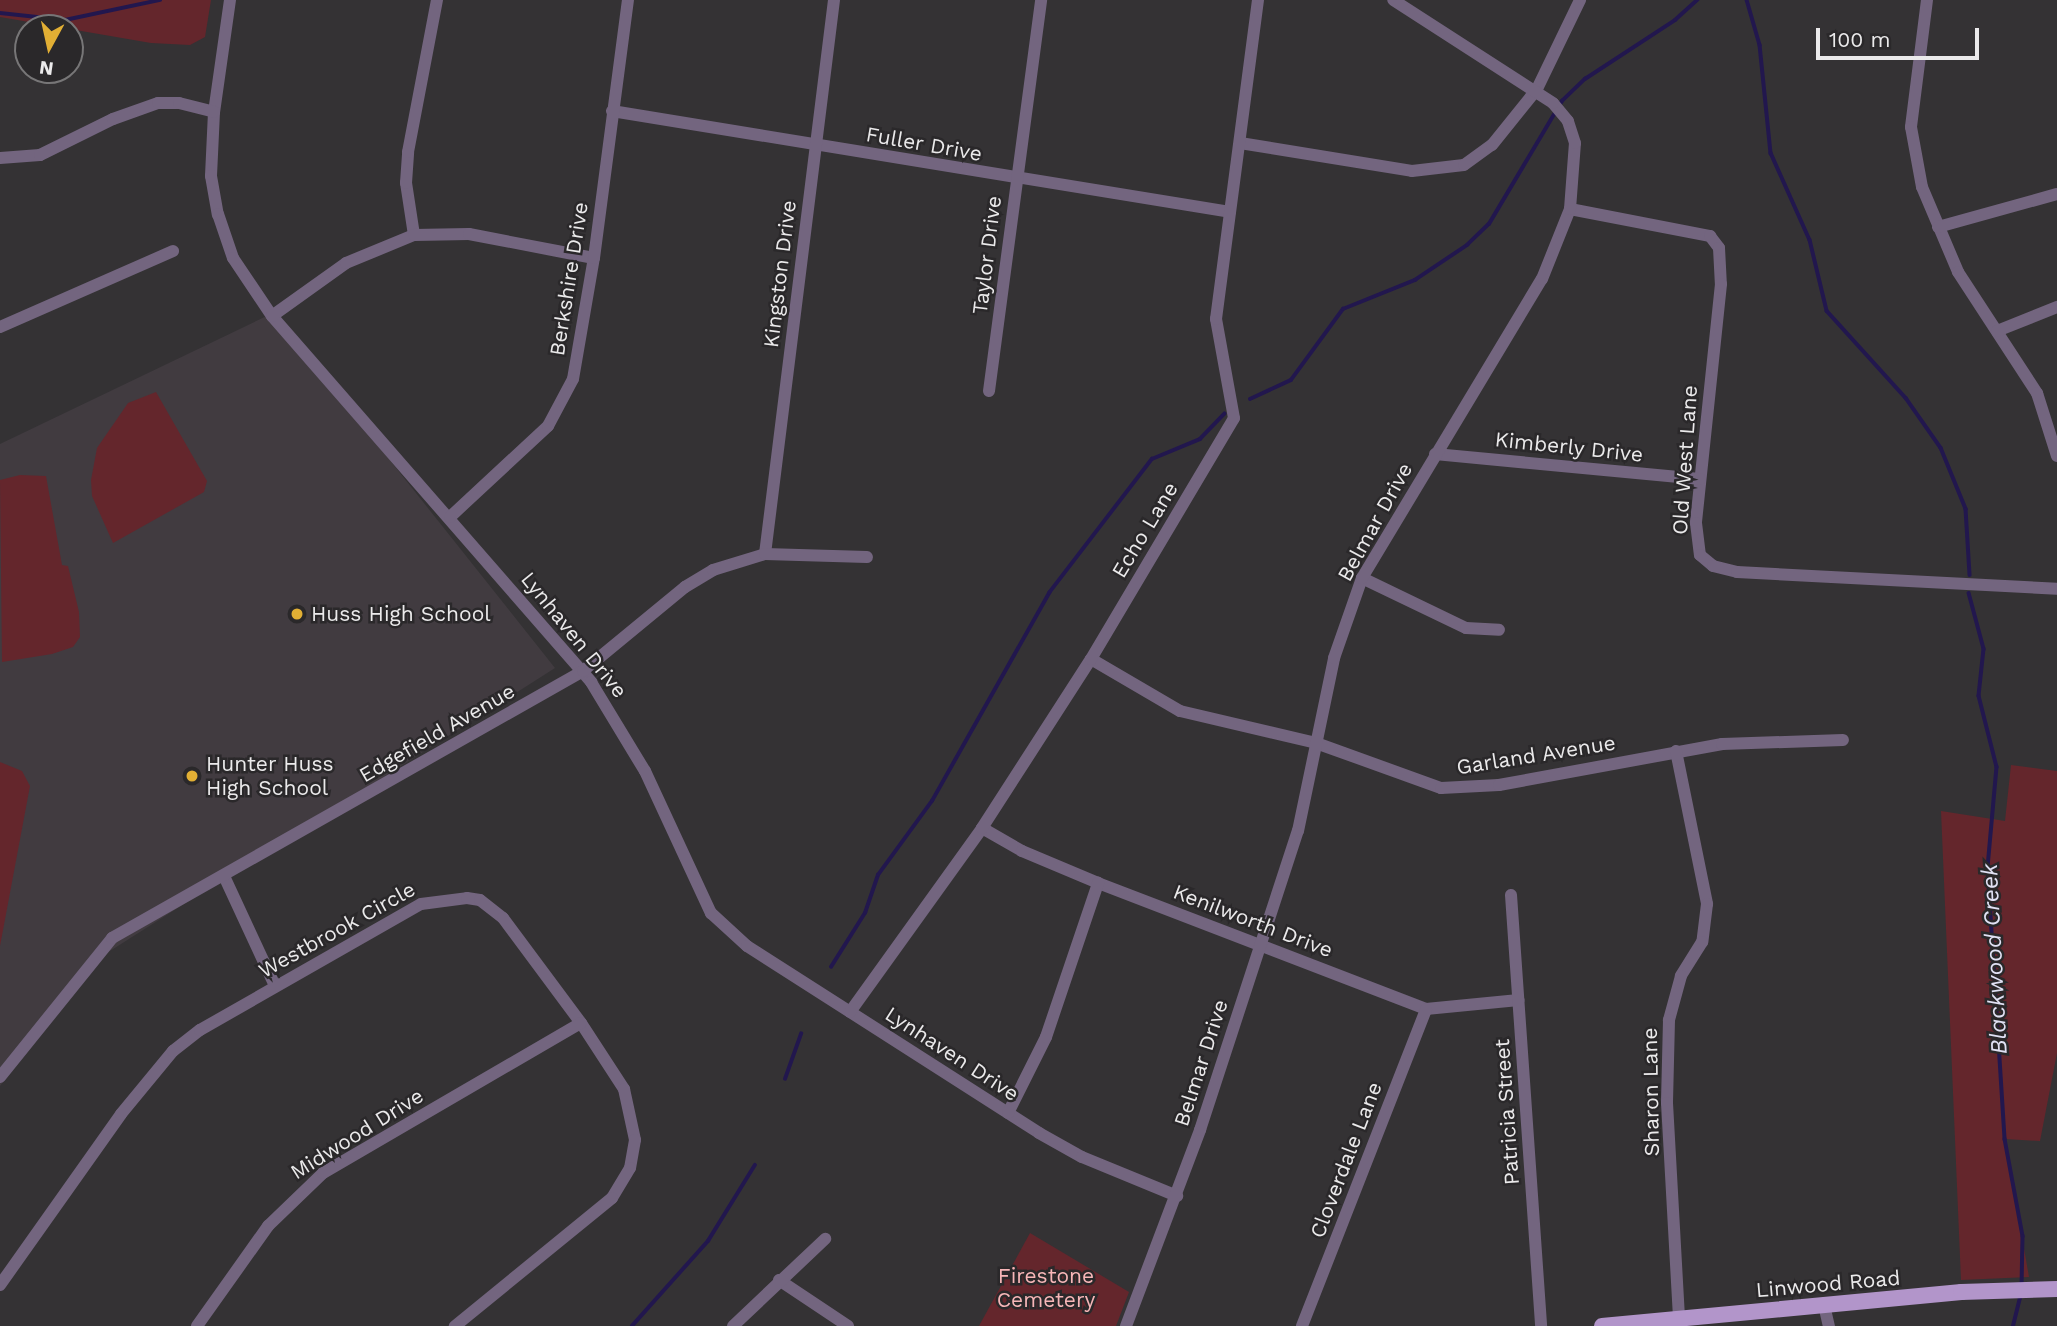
<!DOCTYPE html>
<html>
<head>
<meta charset="utf-8">
<style>
  body { margin:0 }
  #map { position:relative; width:2057px; height:1326px; overflow:hidden; background:#343234; font-family:"Work Sans",sans-serif }
  div>[style] { position:absolute }
  .built>* { inset:0; background:#413b40 }
  .green>* { inset:0; background:#64262c }
  .stream>* { height:3.5px; margin:-1.75px; padding:0 1.75px; transform-origin:1.75px; border-radius:1.75px; background:#22174e }
  .minor>* { height:12px; margin:-6px; padding:0 6px; transform-origin:6px; border-radius:6px; background:#73657f }
  .major>* { height:16px; margin:-8px; padding:0 8px; transform-origin:8px; border-radius:8px; background:#b295ca }
  .dots>* { width:19px; height:19px; translate:-50% -50%; box-sizing:border-box; border:4px solid #2a282a; border-radius:50% }
  span { translate:-50% -50%; white-space:nowrap; text-align:center; line-height:1.15; -webkit-text-stroke:5px #2a282a; paint-order:stroke }
  .street-label { font-size:21px; color:#ebeaeb }
  .poi-label { font-size:21px; color:#ebeaeb }
  .left { translate:0 -50%; text-align:left }
  .park-label { font-size:21px; color:#f7b6b8 }
  .water-label { font-size:23px; color:#e1e1f4; font-style:italic }
  .north { position:absolute; left:14px; top:14px; width:70px; height:70px; box-sizing:border-box; background:#2a282a; border:2px solid #777677; border-radius:50%; rotate:188deg; font-size:19px; font-weight:700; line-height:28px; text-align:center; color:#ebeaeb }
  .north::after { content:''; display:block; margin:auto; width:24px; height:32px; background:#e2af34; clip-path:polygon(50% 0,100% 100%,50% 72%,0 100%) }
  .scale { position:absolute; left:1816px; top:28px; width:163px; height:32px; box-sizing:border-box; border:4px solid #ebeaeb; border-top:0; padding-left:9px; font-size:21px; line-height:24px; white-space:nowrap; color:#ebeaeb; -webkit-text-stroke:5px #2a282a; paint-order:stroke }
</style>
</head>
<body>
<div id="map">
  <div class="built">
    <div style="clip-path:polygon(273px 313px,555px 668px,99px 958px,0 1086px,0 444px)"></div>
  </div>
  <div class="green">
    <div style="clip-path:polygon(0 0,211px 0,205px 37px,190px 45px,151px 43px,0 17px)"></div>
    <div style="clip-path:polygon(156px 392px,207px 481px,204px 492px,113px 543px,92px 496px,91px 480px,97px 448px,128px 403px)"></div>
    <div style="clip-path:polygon(20px 475px,46px 476px,62px 565px,68px 566px,79px 612px,80px 637px,73px 647px,52px 654px,2px 662px,0 480px)"></div>
    <div style="clip-path:polygon(0 762px,22px 771px,30px 786px,0 946px)"></div>
    <div style="clip-path:polygon(2011px 765px,2057px 771px,2057px 1053px,2040px 1141px,2005px 1139px,2029px 1277px,1961px 1280px,1941px 811px,2005px 821px)"></div>
    <div style="clip-path:polygon(1030px 1233px,1129px 1292px,1116px 1326px,979px 1326px)"></div>
  </div>
  <div class="stream">
    <div style="left:1747px;top:0;width:47px;rotate:73.9deg"></div>
    <div style="left:1760px;top:45px;width:109px;rotate:84.2deg"></div>
    <div style="left:1771px;top:153px;width:95px;rotate:65.9deg"></div>
    <div style="left:1810px;top:240px;width:73px;rotate:76.5deg"></div>
    <div style="left:1827px;top:311px;width:118px;rotate:47.8deg"></div>
    <div style="left:1906px;top:398px;width:61px;rotate:55deg"></div>
    <div style="left:1941px;top:448px;width:66px;rotate:67.7deg"></div>
    <div style="left:1966px;top:509px;width:66px;rotate:86.5deg"></div>
    <div style="left:0;top:13px;width:65px;rotate:6.1deg"></div>
    <div style="left:65px;top:20px;width:97px;rotate:-11.9deg"></div>
    <div style="left:1250px;top:399px;width:45px;rotate:-24.9deg"></div>
    <div style="left:1291px;top:380px;width:88px;rotate:-53.8deg"></div>
    <div style="left:1343px;top:309px;width:78px;rotate:-21.9deg"></div>
    <div style="left:1415px;top:280px;width:63px;rotate:-33.9deg"></div>
    <div style="left:1467px;top:245px;width:30px;rotate:-44deg"></div>
    <div style="left:1489px;top:224px;width:143px;rotate:-59.3deg"></div>
    <div style="left:1562px;top:101px;width:32px;rotate:-44deg"></div>
    <div style="left:1585px;top:79px;width:108px;rotate:-33.2deg"></div>
    <div style="left:1675px;top:20px;width:30px;rotate:-42deg"></div>
    <div style="left:1969px;top:593px;width:58px;rotate:75deg"></div>
    <div style="left:1984px;top:649px;width:47px;rotate:96.1deg"></div>
    <div style="left:1979px;top:696px;width:73px;rotate:75.8deg"></div>
    <div style="left:1997px;top:767px;width:101px;rotate:95.1deg"></div>
    <div style="left:1988px;top:868px;width:272px;rotate:86.4deg"></div>
    <div style="left:2005px;top:1139px;width:99px;rotate:79.5deg"></div>
    <div style="left:2023px;top:1236px;width:51px;rotate:91.1deg"></div>
    <div style="left:831px;top:967px;width:64px;rotate:-57.8deg"></div>
    <div style="left:865px;top:913px;width:40px;rotate:-71.1deg"></div>
    <div style="left:878px;top:875px;width:92px;rotate:-53.9deg"></div>
    <div style="left:932px;top:801px;width:239px;rotate:-60.6deg"></div>
    <div style="left:1049px;top:593px;width:169px;rotate:-52.5deg"></div>
    <div style="left:1152px;top:459px;width:52px;rotate:-22.6deg"></div>
    <div style="left:1200px;top:439px;width:35px;rotate:-46deg"></div>
    <div style="left:785px;top:1079px;width:48px;rotate:-70.4deg"></div>
    <div style="left:632px;top:1326px;width:114px;rotate:-48.2deg"></div>
    <div style="left:708px;top:1241px;width:89px;rotate:-58.3deg"></div>
    <div style="left:2013px;top:1326px;width:33px;rotate:-76deg"></div>
  </div>
  <div class="minor">
    <div style="left:230px;top:0;width:113px;rotate:98.1deg"></div>
    <div style="left:214px;top:112px;width:64px;rotate:92.7deg"></div>
    <div style="left:211px;top:176px;width:39px;rotate:80deg"></div>
    <div style="left:218px;top:214px;width:46px;rotate:71.2deg"></div>
    <div style="left:233px;top:258px;width:70px;rotate:56.1deg"></div>
    <div style="left:272px;top:316px;width:486px;rotate:48.9deg"></div>
    <div style="left:591px;top:682px;width:104px;rotate:58.8deg"></div>
    <div style="left:645px;top:771px;width:157px;rotate:65.1deg"></div>
    <div style="left:711px;top:913px;width:49px;rotate:42.5deg"></div>
    <div style="left:747px;top:946px;width:347px;rotate:32.6deg"></div>
    <div style="left:1039px;top:1133px;width:49px;rotate:29.2deg"></div>
    <div style="left:1082px;top:1157px;width:103px;rotate:22.3deg"></div>
    <div style="left:1927px;top:0;width:128px;rotate:97.2deg"></div>
    <div style="left:1911px;top:127px;width:61px;rotate:79.6deg"></div>
    <div style="left:1922px;top:187px;width:92px;rotate:67deg"></div>
    <div style="left:1958px;top:272px;width:145px;rotate:56.9deg"></div>
    <div style="left:2037px;top:393px;width:66px;rotate:72.4deg"></div>
    <div style="left:612px;top:111px;width:626px;rotate:9.28deg"></div>
    <div style="left:1240px;top:143px;width:174px;rotate:9.2deg"></div>
    <div style="left:1412px;top:171px;width:52px;rotate:-6.6deg"></div>
    <div style="left:1464px;top:165px;width:34px;rotate:-36deg"></div>
    <div style="left:1492px;top:145px;width:72px;rotate:-51.2deg"></div>
    <div style="left:1537px;top:89px;width:99px;rotate:-64.2deg"></div>
    <div style="left:0;top:158px;width:40px;rotate:-4.3deg"></div>
    <div style="left:40px;top:155px;width:81px;rotate:-26.3deg"></div>
    <div style="left:113px;top:119px;width:48px;rotate:-19.6deg"></div>
    <div style="left:158px;top:103px;width:21px"></div>
    <div style="left:179px;top:103px;width:36px;rotate:14deg"></div>
    <div style="left:1570px;top:209px;width:143px;rotate:10.9deg"></div>
    <div style="left:1710px;top:236px;width:15px;rotate:53deg"></div>
    <div style="left:1719px;top:248px;width:36px;rotate:87deg"></div>
    <div style="left:1721px;top:284px;width:240px;rotate:96deg"></div>
    <div style="left:1696px;top:523px;width:32px;rotate:83deg"></div>
    <div style="left:1700px;top:555px;width:17px;rotate:40deg"></div>
    <div style="left:1713px;top:566px;width:25px;rotate:14deg"></div>
    <div style="left:1737px;top:572px;width:320px;rotate:3deg"></div>
    <div style="left:1938px;top:227px;width:123px;rotate:-15.5deg"></div>
    <div style="left:414px;top:235px;width:53px;rotate:-98.7deg"></div>
    <div style="left:406px;top:183px;width:31px;rotate:-86deg"></div>
    <div style="left:408px;top:152px;width:155px;rotate:-79.2deg"></div>
    <div style="left:272px;top:316px;width:91px;rotate:-35.6deg"></div>
    <div style="left:346px;top:263px;width:74px;rotate:-22.4deg"></div>
    <div style="left:414px;top:235px;width:55px;rotate:-1deg"></div>
    <div style="left:469px;top:234px;width:127px;rotate:10.9deg"></div>
    <div style="left:0;top:327px;width:189px;rotate:-23.7deg"></div>
    <div style="left:1997px;top:331px;width:65px;rotate:-21.8deg"></div>
    <div style="left:989px;top:391px;width:394px;rotate:-82.4deg"></div>
    <div style="left:1435px;top:454px;width:266px;rotate:5.4deg"></div>
    <div style="left:450px;top:517px;width:134px;rotate:-42.9deg"></div>
    <div style="left:548px;top:426px;width:53px;rotate:-62deg"></div>
    <div style="left:573px;top:379px;width:123px;rotate:-80.2deg"></div>
    <div style="left:594px;top:258px;width:260px;rotate:-82.5deg"></div>
    <div style="left:765px;top:554px;width:558px;rotate:-82.9deg"></div>
    <div style="left:1362px;top:578px;width:115px;rotate:25.7deg"></div>
    <div style="left:1466px;top:628px;width:33px;rotate:3deg"></div>
    <div style="left:1091px;top:659px;width:103px;rotate:30.3deg"></div>
    <div style="left:1180px;top:711px;width:140px;rotate:13.2deg"></div>
    <div style="left:1316px;top:743px;width:133px;rotate:19.8deg"></div>
    <div style="left:1441px;top:788px;width:58px;rotate:-3deg"></div>
    <div style="left:1499px;top:785px;width:227px;rotate:-10.4deg"></div>
    <div style="left:1722px;top:744px;width:121px;rotate:-1.9deg"></div>
    <div style="left:1676px;top:751px;width:156px;rotate:78.5deg"></div>
    <div style="left:1707px;top:904px;width:38px;rotate:97deg"></div>
    <div style="left:1702px;top:942px;width:40px;rotate:122deg"></div>
    <div style="left:1681px;top:976px;width:46px;rotate:105.3deg"></div>
    <div style="left:1669px;top:1020px;width:83px;rotate:91.4deg"></div>
    <div style="left:1667px;top:1103px;width:216px;rotate:86.8deg"></div>
    <div style="left:982px;top:828px;width:46px;rotate:29.9deg"></div>
    <div style="left:1022px;top:851px;width:82px;rotate:22.8deg"></div>
    <div style="left:1098px;top:883px;width:351px;rotate:21deg"></div>
    <div style="left:1426px;top:1009px;width:93px;rotate:-5.5deg"></div>
    <div style="left:224px;top:876px;width:121px;rotate:65.1deg"></div>
    <div style="left:1511px;top:895px;width:432px;rotate:86deg"></div>
    <div style="left:850px;top:1012px;width:226px;rotate:-54.3deg"></div>
    <div style="left:982px;top:828px;width:201px;rotate:-57.2deg"></div>
    <div style="left:1091px;top:659px;width:280px;rotate:-59.3deg"></div>
    <div style="left:1234px;top:418px;width:101px;rotate:-100.3deg"></div>
    <div style="left:1216px;top:319px;width:322px;rotate:-82.5deg"></div>
    <div style="left:0;top:1077px;width:179px;rotate:-51.1deg"></div>
    <div style="left:112px;top:938px;width:541px;rotate:-29.55deg"></div>
    <div style="left:583px;top:671px;width:132px;rotate:-39.5deg"></div>
    <div style="left:685px;top:587px;width:33px;rotate:-31deg"></div>
    <div style="left:713px;top:570px;width:54px;rotate:-17.1deg"></div>
    <div style="left:765px;top:554px;width:102px;rotate:1.7deg"></div>
    <div style="left:1008px;top:1113px;width:85px;rotate:-63.4deg"></div>
    <div style="left:1046px;top:1037px;width:163px;rotate:-71.3deg"></div>
    <div style="left:779px;top:1280px;width:83px;rotate:33.7deg"></div>
    <div style="left:0;top:1285px;width:209px;rotate:-54.7deg"></div>
    <div style="left:121px;top:1114px;width:82px;rotate:-50.5deg"></div>
    <div style="left:173px;top:1051px;width:34px;rotate:-38deg"></div>
    <div style="left:200px;top:1030px;width:254px;rotate:-29.7deg"></div>
    <div style="left:421px;top:904px;width:46px;rotate:-7.4deg"></div>
    <div style="left:467px;top:898px;width:13px;rotate:9deg"></div>
    <div style="left:480px;top:900px;width:29px;rotate:38deg"></div>
    <div style="left:503px;top:918px;width:131px;rotate:53.4deg"></div>
    <div style="left:581px;top:1023px;width:79px;rotate:56.9deg"></div>
    <div style="left:624px;top:1089px;width:52px;rotate:77.8deg"></div>
    <div style="left:635px;top:1140px;width:28px;rotate:100deg"></div>
    <div style="left:630px;top:1168px;width:35px;rotate:121deg"></div>
    <div style="left:612px;top:1198px;width:203px;rotate:140.8deg"></div>
    <div style="left:1824px;top:1305px;width:22px;rotate:77deg"></div>
    <div style="left:197px;top:1326px;width:123px;rotate:-54.6deg"></div>
    <div style="left:268px;top:1226px;width:76px;rotate:-43.9deg"></div>
    <div style="left:323px;top:1173px;width:298px;rotate:-30.2deg"></div>
    <div style="left:733px;top:1326px;width:127px;rotate:-43.4deg"></div>
    <div style="left:1126px;top:1326px;width:210px;rotate:-69.3deg"></div>
    <div style="left:1200px;top:1130px;width:315px;rotate:-71.9deg"></div>
    <div style="left:1298px;top:831px;width:177px;rotate:-78.2deg"></div>
    <div style="left:1334px;top:658px;width:85px;rotate:-70.7deg"></div>
    <div style="left:1362px;top:578px;width:349px;rotate:-59deg"></div>
    <div style="left:1542px;top:279px;width:75px;rotate:-68.2deg"></div>
    <div style="left:1570px;top:209px;width:66px;rotate:-85.7deg"></div>
    <div style="left:1575px;top:143px;width:23px;rotate:-108deg"></div>
    <div style="left:1568px;top:121px;width:23px;rotate:-130deg"></div>
    <div style="left:1553px;top:103px;width:190px;rotate:-147.2deg"></div>
    <div style="left:1302px;top:1326px;width:340px;rotate:-68.6deg"></div>
  </div>
  <div class="major">
    <div style="left:1602px;top:1326px;width:361px;rotate:-5.4deg"></div>
    <div style="left:1961px;top:1292px;width:96px;rotate:-1.8deg"></div>
  </div>
  <div class="dots">
    <div style="left:297px;top:614px;background:#e2af34"></div>
    <div style="left:192px;top:776px;background:#e2af34"></div>
  </div>
  <div class="street-label">
    <span style="left:924px;top:144px;rotate:10deg">Fuller Drive</span>
    <span style="left:987px;top:255px;rotate:-83deg">Taylor Drive</span>
    <span style="left:780px;top:274px;rotate:-83deg">Kingston Drive</span>
    <span style="left:569px;top:279px;rotate:-81deg">Berkshire Drive</span>
    <span style="left:1569px;top:447px;rotate:6deg">Kimberly Drive</span>
    <span style="left:1685px;top:460px;rotate:-86deg">Old West Lane</span>
    <span style="left:1375px;top:522px;rotate:-61deg">Belmar Drive</span>
    <span style="left:1145px;top:530px;rotate:-59deg">Echo Lane</span>
    <span style="left:574px;top:635px;rotate:51deg">Lynhaven Drive</span>
    <span style="left:437px;top:733px;rotate:-30deg">Edgefield Avenue</span>
    <span style="left:1536px;top:755px;rotate:-9deg">Garland Avenue</span>
    <span style="left:1253px;top:921px;rotate:21deg">Kenilworth Drive</span>
    <span style="left:337px;top:930px;rotate:-29deg">Westbrook Circle</span>
    <span style="left:952px;top:1054px;rotate:33deg">Lynhaven Drive</span>
    <span style="left:1201px;top:1063px;rotate:-72deg">Belmar Drive</span>
    <span style="left:1651px;top:1092px;rotate:-91deg">Sharon Lane</span>
    <span style="left:1507px;top:1112px;rotate:-94deg">Patricia Street</span>
    <span style="left:357px;top:1134px;rotate:-32deg">Midwood Drive</span>
    <span style="left:1346px;top:1160px;rotate:-69deg">Cloverdale Lane</span>
    <span style="left:1828px;top:1284px;rotate:-5deg">Linwood Road</span>
  </div>
  <div class="poi-label">
    <span class="left" style="left:311px;top:614px">Huss High School</span>
    <span class="left" style="left:206px;top:776px">Hunter Huss<br>High School</span>
  </div>
  <div class="park-label">
    <span style="left:1046px;top:1288px">Firestone<br>Cemetery</span>
  </div>
  <div class="water-label">
    <span style="left:1995px;top:959px;rotate:-93deg">Blackwood Creek</span>
  </div>
  <div class="north">N</div>
  <div class="scale">100 m</div>
</div>
</body>
</html>
